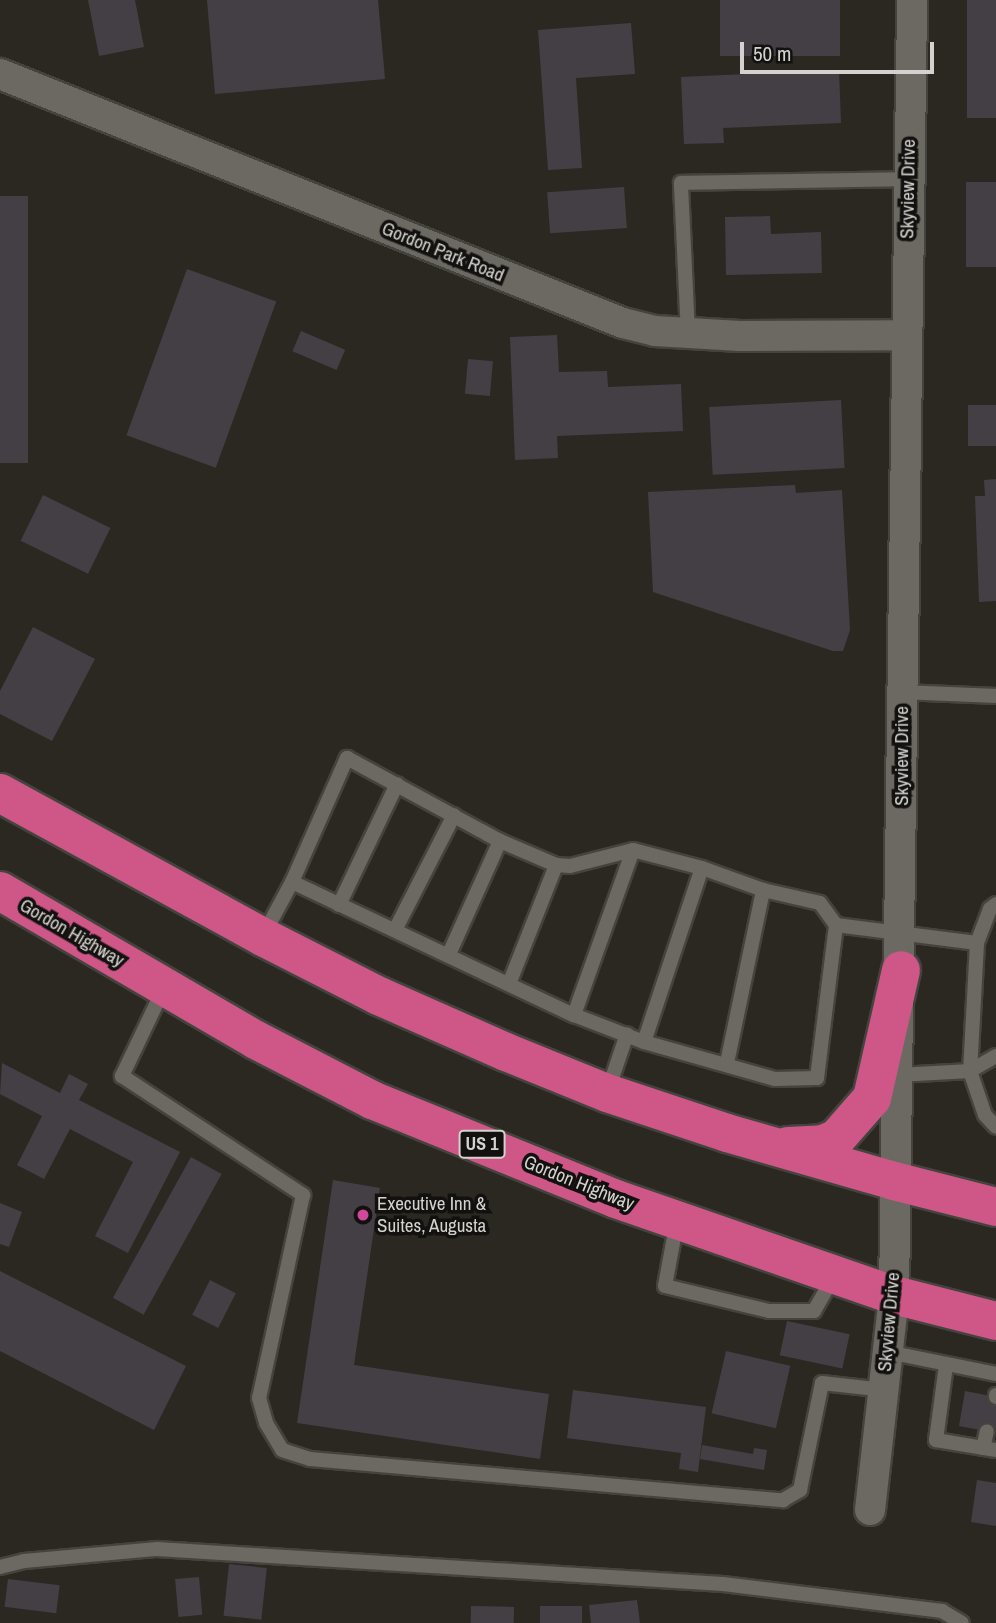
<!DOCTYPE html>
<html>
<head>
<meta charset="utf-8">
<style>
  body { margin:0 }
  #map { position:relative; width:996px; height:1623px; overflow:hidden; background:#2b2822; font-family:"Archivo Narrow",sans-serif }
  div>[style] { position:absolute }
  .building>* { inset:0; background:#443f44; transform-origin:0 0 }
  .roads { filter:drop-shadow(2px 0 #45433e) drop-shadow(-2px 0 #45433e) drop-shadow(0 2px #45433e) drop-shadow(0 -2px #45433e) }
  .lane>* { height:14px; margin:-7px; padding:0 7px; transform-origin:7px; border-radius:7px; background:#6c6962 }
  .street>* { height:30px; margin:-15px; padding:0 15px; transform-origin:15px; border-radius:15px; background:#6c6962 }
  .highway>* { height:38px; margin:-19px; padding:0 19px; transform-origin:19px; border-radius:19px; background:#ce5787 }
  .dots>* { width:19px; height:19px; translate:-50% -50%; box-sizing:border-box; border:4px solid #12110f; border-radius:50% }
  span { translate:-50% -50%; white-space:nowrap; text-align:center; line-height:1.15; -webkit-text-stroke:7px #12110f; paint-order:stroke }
  .shield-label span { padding:2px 5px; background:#12110f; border:2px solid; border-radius:5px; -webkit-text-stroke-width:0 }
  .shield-label { font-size:18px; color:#d4d2ce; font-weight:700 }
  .street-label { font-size:19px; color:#d4d2ce }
  .poi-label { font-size:19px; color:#d4d2ce }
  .left { translate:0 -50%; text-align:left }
  .scale { position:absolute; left:740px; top:42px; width:194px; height:32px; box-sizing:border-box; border:4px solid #d4d2ce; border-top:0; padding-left:9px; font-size:21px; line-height:24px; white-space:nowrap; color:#d4d2ce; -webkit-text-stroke:5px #12110f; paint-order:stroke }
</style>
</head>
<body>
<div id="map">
  <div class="building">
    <div style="clip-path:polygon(88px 0,135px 0,144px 47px,99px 56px)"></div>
    <div style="clip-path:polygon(207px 0,378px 0,385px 79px,215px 94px)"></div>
    <div style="left:720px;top:0;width:120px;height:56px"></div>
    <div style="left:967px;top:0;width:29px;height:118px"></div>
    <div style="clip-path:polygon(631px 23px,635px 74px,576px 78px,582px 168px,548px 170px,538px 30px)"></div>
    <div style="clip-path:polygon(839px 70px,841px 123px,723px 128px,724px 143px,684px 144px,681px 77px)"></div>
    <div style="left:966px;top:182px;width:30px;height:85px"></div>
    <div style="left:624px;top:187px;width:41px;height:77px;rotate:86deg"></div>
    <div style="left:0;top:196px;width:28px;height:267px"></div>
    <div style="clip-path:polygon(770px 216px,771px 234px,821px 232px,822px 273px,726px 275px,725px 217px)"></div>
    <div style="left:187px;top:269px;width:95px;height:177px;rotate:20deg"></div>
    <div style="left:301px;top:331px;width:48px;height:22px;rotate:23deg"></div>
    <div style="clip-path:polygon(557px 335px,559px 372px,607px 371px,608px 387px,681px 384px,683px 431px,557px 436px,558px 458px,515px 460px,510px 337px)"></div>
    <div style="left:468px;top:359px;width:25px;height:35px;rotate:5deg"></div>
    <div style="left:841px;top:400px;width:68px;height:132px;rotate:87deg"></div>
    <div style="left:968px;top:405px;width:28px;height:41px"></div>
    <div style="clip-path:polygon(996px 479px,996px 601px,979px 602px,975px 496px,985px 496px,984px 480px)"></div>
    <div style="clip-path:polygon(795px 485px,796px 493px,842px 490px,850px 630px,843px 651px,833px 651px,653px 592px,648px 492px)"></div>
    <div style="left:43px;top:495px;width:75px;height:51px;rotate:26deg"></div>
    <div style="clip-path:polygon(33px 627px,95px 659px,52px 741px,0 714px,0 691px)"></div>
    <div style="clip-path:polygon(2px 1063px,60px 1093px,69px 1074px,88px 1084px,79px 1100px,180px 1152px,128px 1253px,95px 1236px,133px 1162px,70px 1129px,44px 1179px,17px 1165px,42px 1116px,0 1094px)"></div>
    <div style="left:191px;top:1157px;width:35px;height:161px;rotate:29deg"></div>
    <div style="clip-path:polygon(333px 1180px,380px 1188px,354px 1365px,549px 1394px,540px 1459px,297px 1423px)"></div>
    <div style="clip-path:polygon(0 1203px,22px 1212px,9px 1247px,0 1244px)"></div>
    <div style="clip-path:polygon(0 1271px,186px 1366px,154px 1430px,0 1351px)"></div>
    <div style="left:210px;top:1280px;width:29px;height:39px;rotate:27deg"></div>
    <div style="left:787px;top:1321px;width:64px;height:35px;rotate:12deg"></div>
    <div style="left:726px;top:1351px;width:66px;height:64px;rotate:13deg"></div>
    <div style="clip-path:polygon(573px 1390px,706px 1407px,698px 1472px,679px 1469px,681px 1453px,567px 1438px)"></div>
    <div style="clip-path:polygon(965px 1391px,996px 1397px,996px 1433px,959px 1426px)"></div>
    <div style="clip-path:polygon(702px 1445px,753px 1454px,754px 1448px,767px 1450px,764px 1470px,700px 1459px)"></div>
    <div style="clip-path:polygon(977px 1480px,996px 1483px,996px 1526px,971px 1522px)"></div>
    <div style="left:229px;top:1564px;width:38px;height:52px;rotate:6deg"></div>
    <div style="left:199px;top:1577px;width:38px;height:24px;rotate:85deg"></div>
    <div style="left:8px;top:1579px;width:52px;height:28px;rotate:7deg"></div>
    <div style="clip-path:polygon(637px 1600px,640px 1623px,591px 1623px,589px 1605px)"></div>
    <div style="left:471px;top:1606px;width:43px;height:17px;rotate:1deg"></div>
    <div style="left:540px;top:1606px;width:42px;height:17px"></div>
  </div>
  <div class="roads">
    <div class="lane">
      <div style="left:688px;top:334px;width:151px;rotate:-92.7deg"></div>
      <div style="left:681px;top:183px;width:228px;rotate:-1deg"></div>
      <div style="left:902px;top:692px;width:94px;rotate:2.4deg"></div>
      <div style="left:702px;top:868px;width:71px;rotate:-165.4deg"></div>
      <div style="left:633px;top:850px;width:175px;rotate:109.7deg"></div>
      <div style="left:574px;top:1015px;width:75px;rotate:21.1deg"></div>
      <div style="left:644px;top:1042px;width:136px;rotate:15.8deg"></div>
      <div style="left:775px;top:1079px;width:42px;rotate:-1.4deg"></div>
      <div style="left:817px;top:1078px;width:154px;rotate:-82.9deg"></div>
      <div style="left:836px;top:925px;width:142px;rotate:7.3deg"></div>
      <div style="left:292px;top:882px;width:312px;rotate:25.3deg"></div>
      <div style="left:996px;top:904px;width:8px;rotate:140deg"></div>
      <div style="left:990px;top:909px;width:36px;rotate:111deg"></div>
      <div style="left:977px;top:943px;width:128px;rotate:93.1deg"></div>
      <div style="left:970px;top:1071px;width:46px;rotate:71.2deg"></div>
      <div style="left:985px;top:1115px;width:16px;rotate:47deg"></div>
      <div style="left:339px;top:905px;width:134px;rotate:-64.4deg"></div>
      <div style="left:395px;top:930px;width:129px;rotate:-62.8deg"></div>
      <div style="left:264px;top:934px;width:59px;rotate:-61.7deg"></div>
      <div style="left:292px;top:882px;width:136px;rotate:-66.1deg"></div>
      <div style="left:347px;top:758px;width:174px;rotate:28.5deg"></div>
      <div style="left:500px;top:841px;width:61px;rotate:23.2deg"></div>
      <div style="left:556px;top:865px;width:14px;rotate:4deg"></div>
      <div style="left:570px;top:866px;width:65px;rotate:-14.3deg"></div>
      <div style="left:449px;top:954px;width:124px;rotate:-65.7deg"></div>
      <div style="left:509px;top:984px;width:128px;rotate:-68.4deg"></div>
      <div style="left:164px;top:988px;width:98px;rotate:115.5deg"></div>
      <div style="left:122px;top:1076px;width:217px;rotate:33.3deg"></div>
      <div style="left:303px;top:1195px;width:208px;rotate:102.2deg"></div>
      <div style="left:259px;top:1398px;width:26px;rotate:74deg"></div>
      <div style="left:266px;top:1423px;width:31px;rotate:59deg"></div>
      <div style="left:282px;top:1450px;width:29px;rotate:18deg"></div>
      <div style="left:310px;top:1459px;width:475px;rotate:5deg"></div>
      <div style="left:783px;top:1500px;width:20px;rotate:-30deg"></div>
      <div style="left:800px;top:1490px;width:109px;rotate:-78.4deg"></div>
      <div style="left:822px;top:1383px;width:62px;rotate:6.4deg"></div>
      <div style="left:644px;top:1042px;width:183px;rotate:-71.6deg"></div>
      <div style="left:702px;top:868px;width:65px;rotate:19.8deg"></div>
      <div style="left:763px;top:890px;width:58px;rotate:12.8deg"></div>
      <div style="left:820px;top:903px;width:27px;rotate:54deg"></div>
      <div style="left:727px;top:1063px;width:177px;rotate:-78.2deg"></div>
      <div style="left:898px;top:1075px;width:72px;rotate:-3.2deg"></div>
      <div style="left:970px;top:1071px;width:30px;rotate:-30deg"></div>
      <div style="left:607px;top:1093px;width:62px;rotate:-71.3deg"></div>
      <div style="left:677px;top:1221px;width:66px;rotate:100.5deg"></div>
      <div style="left:665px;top:1286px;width:107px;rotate:13.5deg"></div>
      <div style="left:769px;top:1311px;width:45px"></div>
      <div style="left:814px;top:1311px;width:38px;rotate:-60deg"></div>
      <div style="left:888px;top:1352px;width:110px;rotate:11.5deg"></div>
      <div style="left:946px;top:1365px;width:76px;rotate:97.6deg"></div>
      <div style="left:936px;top:1440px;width:61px;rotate:9.5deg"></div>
      <div style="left:996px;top:1397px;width:2px;rotate:-90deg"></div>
      <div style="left:983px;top:1448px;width:17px;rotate:-77deg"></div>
      <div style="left:0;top:1567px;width:25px;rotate:-14deg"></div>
      <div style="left:24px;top:1561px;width:134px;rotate:-5.2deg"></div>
      <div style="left:157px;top:1549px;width:567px;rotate:3.54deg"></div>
      <div style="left:723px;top:1584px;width:221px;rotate:7deg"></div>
      <div style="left:942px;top:1611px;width:23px;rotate:31deg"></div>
    </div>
    <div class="street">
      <div style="left:0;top:74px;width:671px;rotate:21.79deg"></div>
      <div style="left:623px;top:323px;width:33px;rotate:14deg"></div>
      <div style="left:655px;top:331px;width:85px;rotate:3.4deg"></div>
      <div style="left:740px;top:336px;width:166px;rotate:-0.3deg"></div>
      <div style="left:870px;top:1510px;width:216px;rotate:-83.6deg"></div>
      <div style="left:894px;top:1295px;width:1295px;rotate:-89.2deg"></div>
    </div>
    <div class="highway">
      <div style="left:0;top:793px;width:300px;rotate:28.7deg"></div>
      <div style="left:263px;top:937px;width:130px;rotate:27deg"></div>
      <div style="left:379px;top:996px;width:139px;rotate:23.8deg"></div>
      <div style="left:506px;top:1052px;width:109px;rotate:22.1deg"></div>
      <div style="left:607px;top:1093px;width:126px;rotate:18.4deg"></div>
      <div style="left:727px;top:1133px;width:174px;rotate:16deg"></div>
      <div style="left:894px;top:1181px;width:105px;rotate:14.3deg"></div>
      <div style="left:0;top:891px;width:296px;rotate:30.2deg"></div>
      <div style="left:256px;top:1040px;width:131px;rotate:27.3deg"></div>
      <div style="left:372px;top:1100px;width:263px;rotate:22.1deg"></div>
      <div style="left:616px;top:1199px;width:294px;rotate:19.1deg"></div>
      <div style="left:894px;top:1295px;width:105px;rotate:14.3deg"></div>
      <div style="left:788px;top:1146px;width:35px;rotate:-3deg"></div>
      <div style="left:823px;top:1144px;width:15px;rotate:-23deg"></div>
      <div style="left:837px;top:1138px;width:53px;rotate:-48.8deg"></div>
      <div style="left:872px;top:1098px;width:131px;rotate:-77.2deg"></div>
    </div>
  </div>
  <div class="dots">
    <div style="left:363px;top:1215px;background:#d1479c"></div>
  </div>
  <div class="shield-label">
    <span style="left:482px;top:1144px">US 1</span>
  </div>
  <div class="street-label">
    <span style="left:908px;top:189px;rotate:-89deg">Skyview Drive</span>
    <span style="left:443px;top:252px;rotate:22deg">Gordon Park Road</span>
    <span style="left:902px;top:756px;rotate:-90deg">Skyview Drive</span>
    <span style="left:72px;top:933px;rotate:30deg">Gordon Highway</span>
    <span style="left:579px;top:1183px;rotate:22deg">Gordon Highway</span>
    <span style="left:889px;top:1322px;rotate:-85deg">Skyview Drive</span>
  </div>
  <div class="poi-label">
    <span class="left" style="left:377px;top:1215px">Executive Inn &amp;<br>Suites, Augusta</span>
  </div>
  <div class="scale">50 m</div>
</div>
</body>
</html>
